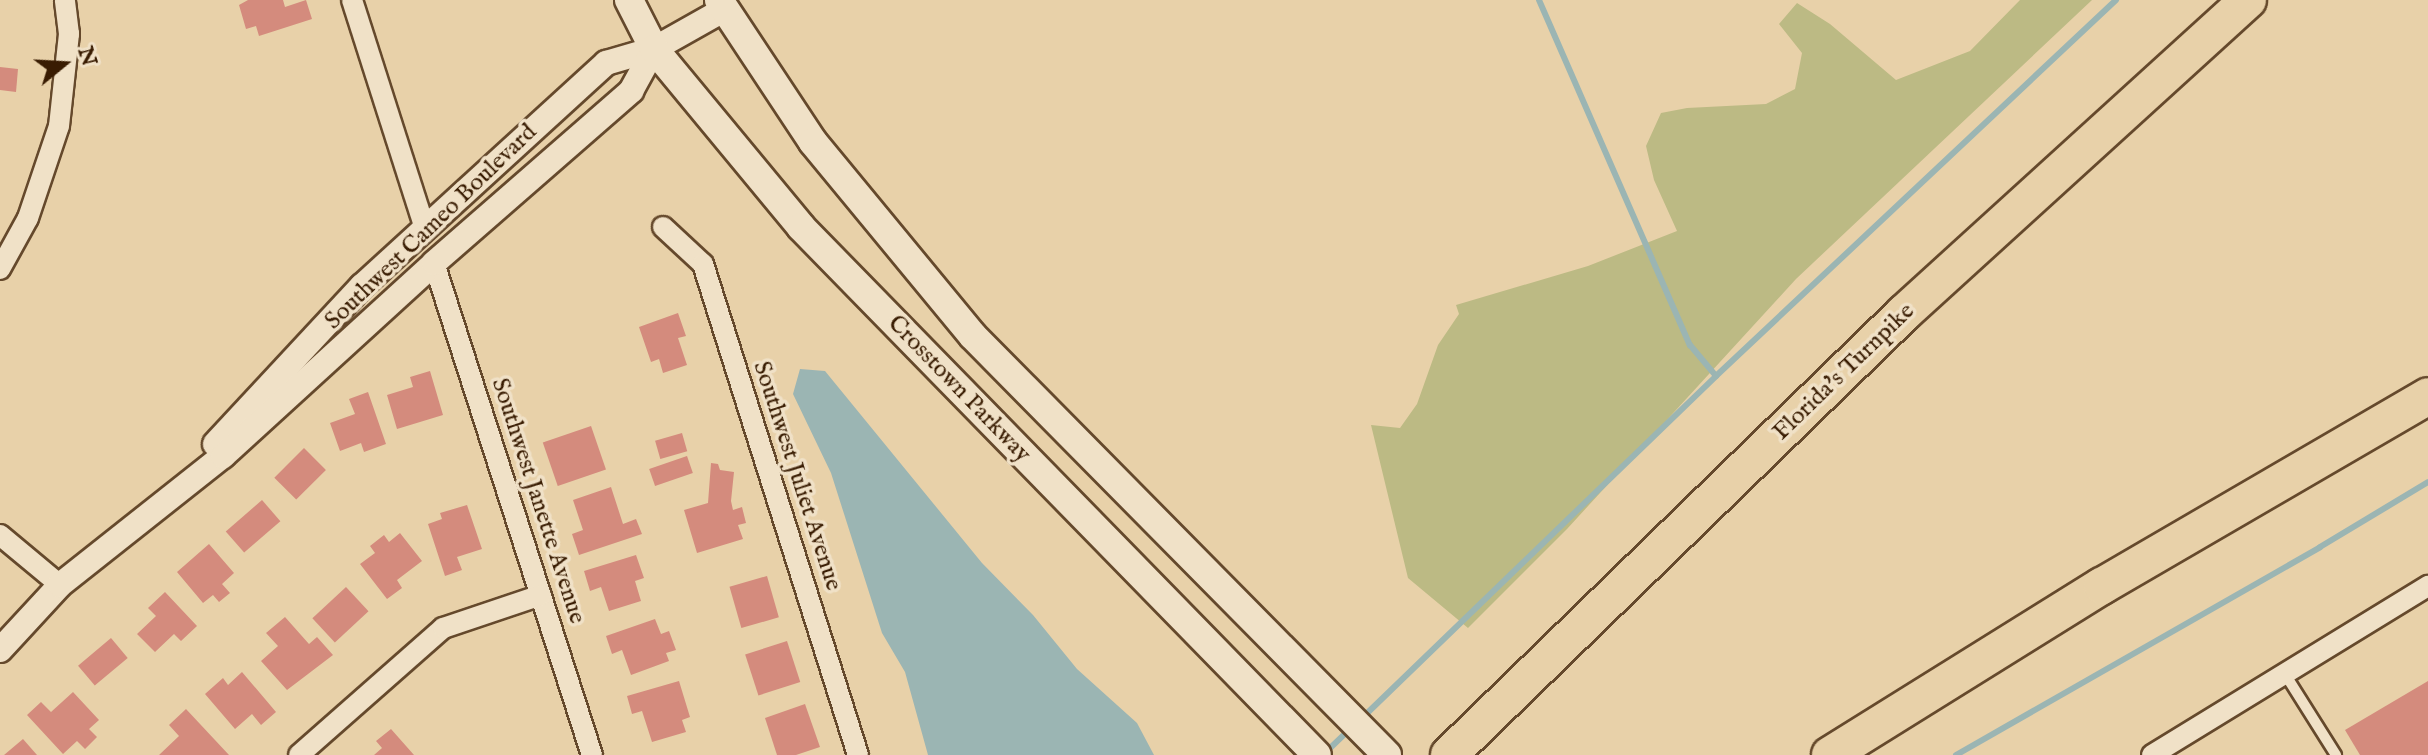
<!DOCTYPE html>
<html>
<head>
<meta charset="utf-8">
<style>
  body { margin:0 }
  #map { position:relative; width:2428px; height:755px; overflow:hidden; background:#e8d1a9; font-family:"IM FELL English",serif }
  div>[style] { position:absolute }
  .green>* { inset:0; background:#bcba84 }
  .water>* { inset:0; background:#9bb5b3 }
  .stream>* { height:6px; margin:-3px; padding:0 3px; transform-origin:3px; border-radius:3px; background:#9bb5b3 }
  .building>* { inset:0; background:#d48b7d; transform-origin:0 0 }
  .roads { filter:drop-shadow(2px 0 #65492c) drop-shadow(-2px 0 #65492c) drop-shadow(0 2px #65492c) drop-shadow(0 -2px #65492c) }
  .service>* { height:10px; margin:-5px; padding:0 5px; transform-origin:5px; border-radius:5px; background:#f0e1c7 }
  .minor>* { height:20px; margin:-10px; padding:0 10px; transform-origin:10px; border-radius:10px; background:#f0e1c7 }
  .tertiary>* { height:24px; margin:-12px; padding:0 12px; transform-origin:12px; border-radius:12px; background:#f0e1c7 }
  .secondary>* { height:28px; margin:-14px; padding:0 14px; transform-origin:14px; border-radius:14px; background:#f0e1c7 }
  .motorway>* { height:36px; margin:-18px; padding:0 18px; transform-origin:18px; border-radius:18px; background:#e8d1a9 }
  span { translate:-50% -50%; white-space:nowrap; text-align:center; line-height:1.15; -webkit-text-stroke:7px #f0e1c7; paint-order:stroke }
  .street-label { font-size:24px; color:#391c02 }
  .north { position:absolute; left:24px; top:24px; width:80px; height:80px; -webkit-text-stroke:6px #f0e1c7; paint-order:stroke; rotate:72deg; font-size:22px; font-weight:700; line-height:32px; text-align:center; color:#391c02 }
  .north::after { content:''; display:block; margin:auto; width:28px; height:36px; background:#391c02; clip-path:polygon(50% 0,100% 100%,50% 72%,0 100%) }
</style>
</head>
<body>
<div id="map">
  <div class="green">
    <div style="clip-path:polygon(2020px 0,2092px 0,1796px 279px,1567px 529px,1468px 628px,1408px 578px,1371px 425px,1400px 428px,1417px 404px,1438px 345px,1459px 314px,1456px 305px,1588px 266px,1677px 231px,1654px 180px,1646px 146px,1661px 113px,1687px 108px,1766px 104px,1795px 89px,1802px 53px,1779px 24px,1797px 3px,1830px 24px,1896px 80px,1970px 51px)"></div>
  </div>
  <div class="water">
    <div style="clip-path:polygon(800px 369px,825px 371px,982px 563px,1033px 615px,1077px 669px,1137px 723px,1154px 755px,928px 755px,905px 672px,882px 633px,831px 473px,793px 394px)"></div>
  </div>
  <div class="stream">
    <div style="left:1539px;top:0;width:377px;rotate:66.4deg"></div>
    <div style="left:1690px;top:345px;width:40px;rotate:50deg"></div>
    <div style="left:1360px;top:720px;width:495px;rotate:-44deg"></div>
    <div style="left:1716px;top:376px;width:549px;rotate:-43.23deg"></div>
    <div style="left:1325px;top:753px;width:33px;rotate:-44deg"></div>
    <div style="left:1956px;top:755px;width:419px;rotate:-29.7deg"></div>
    <div style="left:2320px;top:547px;width:126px;rotate:-31deg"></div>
  </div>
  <div class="building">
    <div style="clip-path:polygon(248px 0,283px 0,285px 7px,306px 0,312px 19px,259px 36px,256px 26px,246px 29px,239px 5px)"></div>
    <div style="clip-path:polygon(0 67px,18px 69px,16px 92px,0 90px)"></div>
    <div style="clip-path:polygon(678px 313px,686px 336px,678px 338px,687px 365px,663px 373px,659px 359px,651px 362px,639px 327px)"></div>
    <div style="clip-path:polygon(430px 371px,443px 415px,397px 429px,387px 395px,413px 387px,410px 377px)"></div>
    <div style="clip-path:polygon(368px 392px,386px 444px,364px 452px,361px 443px,340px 451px,330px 423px,355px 414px,349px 399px)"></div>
    <div style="left:591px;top:426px;width:46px;height:51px;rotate:71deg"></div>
    <div style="left:682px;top:433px;width:19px;height:28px;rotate:74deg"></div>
    <div style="left:304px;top:448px;width:31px;height:42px;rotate:45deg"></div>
    <div style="left:687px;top:456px;width:18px;height:40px;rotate:71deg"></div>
    <div style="clip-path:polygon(711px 463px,718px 464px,720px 470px,734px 472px,731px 501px,733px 510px,742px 507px,746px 523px,738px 525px,743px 539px,697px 553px,684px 510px,708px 503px)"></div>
    <div style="clip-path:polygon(611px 487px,623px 524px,636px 519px,642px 534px,579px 555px,572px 534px,583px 530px,573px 500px)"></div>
    <div style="left:262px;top:500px;width:28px;height:48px;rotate:49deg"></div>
    <div style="clip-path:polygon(467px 505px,482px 549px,457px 557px,462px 570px,445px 576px,428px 524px,442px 519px,440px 513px)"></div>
    <div style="clip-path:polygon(400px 533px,422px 561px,397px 580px,402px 588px,387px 599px,360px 564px,375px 553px,370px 546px,384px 535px,389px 542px)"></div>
    <div style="clip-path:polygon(209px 544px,234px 573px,222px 584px,230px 593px,219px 602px,213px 595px,203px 603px,177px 572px)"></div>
    <div style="clip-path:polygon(636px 555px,644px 578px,635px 581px,641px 601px,609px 611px,601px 587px,590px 591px,584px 571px)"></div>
    <div style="left:767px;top:576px;width:43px;height:39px;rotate:74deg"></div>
    <div style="left:346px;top:587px;width:33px;height:46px;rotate:47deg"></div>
    <div style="clip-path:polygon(165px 592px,197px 626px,181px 641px,174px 634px,155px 652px,137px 634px,156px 616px,148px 608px)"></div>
    <div style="clip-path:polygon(285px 617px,309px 644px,317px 637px,333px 655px,287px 690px,261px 661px,278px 646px,266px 633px)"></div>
    <div style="clip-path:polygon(655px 619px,661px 634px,669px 631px,676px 650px,666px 653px,669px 661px,631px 675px,622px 650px,612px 654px,606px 636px)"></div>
    <div style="left:111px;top:638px;width:26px;height:43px;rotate:50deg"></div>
    <div style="left:787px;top:641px;width:43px;height:44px;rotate:72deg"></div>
    <div style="clip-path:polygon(242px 672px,276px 712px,261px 725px,252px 714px,235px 729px,205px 694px,223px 678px,228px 685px)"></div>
    <div style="clip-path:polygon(679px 681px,690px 717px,682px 720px,686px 732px,652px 742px,642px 711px,632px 714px,627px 696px)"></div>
    <div style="clip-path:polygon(2428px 681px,2428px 755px,2360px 755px,2345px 730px)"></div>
    <div style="clip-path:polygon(73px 692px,99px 720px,89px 729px,97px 737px,85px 749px,77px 741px,63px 754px,27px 715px,41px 702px,51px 712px)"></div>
    <div style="clip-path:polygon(805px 704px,820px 747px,796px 755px,777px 755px,765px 718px)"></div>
    <div style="clip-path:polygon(186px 709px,229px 755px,159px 755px,179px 736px,169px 725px)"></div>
    <div style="clip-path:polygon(391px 729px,414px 755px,374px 755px,382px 748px,376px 741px)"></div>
    <div style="clip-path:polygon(23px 739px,37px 755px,4px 755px)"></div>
  </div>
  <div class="roads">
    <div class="service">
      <div style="left:2285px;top:674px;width:96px;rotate:57.8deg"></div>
    </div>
    <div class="minor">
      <div style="left:352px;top:0;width:237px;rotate:72.3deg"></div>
      <div style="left:663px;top:227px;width:54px;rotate:42.8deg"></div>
      <div style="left:703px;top:264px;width:515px;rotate:72.48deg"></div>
      <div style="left:434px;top:263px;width:517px;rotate:72.2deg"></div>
      <div style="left:0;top:269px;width:58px;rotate:-61.2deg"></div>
      <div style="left:28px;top:218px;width:97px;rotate:-71.4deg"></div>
      <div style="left:59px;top:126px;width:93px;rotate:-83.8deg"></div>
      <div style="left:69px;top:34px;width:34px;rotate:-97deg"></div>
      <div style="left:0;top:535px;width:78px;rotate:39.8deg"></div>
      <div style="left:299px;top:755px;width:192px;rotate:-41.4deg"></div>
      <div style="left:443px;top:628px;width:103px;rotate:-18.6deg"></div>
      <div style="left:2152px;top:755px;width:324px;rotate:-31.5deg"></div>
    </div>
    <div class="tertiary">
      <div style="left:215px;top:444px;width:216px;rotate:-47.1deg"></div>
      <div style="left:362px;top:286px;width:331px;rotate:-42.4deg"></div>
      <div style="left:606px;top:63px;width:50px;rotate:-16.3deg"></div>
      <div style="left:654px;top:49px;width:81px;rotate:-29.4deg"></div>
      <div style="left:0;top:650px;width:88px;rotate:-47.3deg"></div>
      <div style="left:60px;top:585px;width:208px;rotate:-38.4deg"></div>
      <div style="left:223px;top:456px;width:286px;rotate:-42.4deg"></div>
      <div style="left:434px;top:263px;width:262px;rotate:-41.1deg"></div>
      <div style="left:631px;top:91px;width:48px;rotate:-61.3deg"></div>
    </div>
    <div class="secondary">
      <div style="left:629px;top:0;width:55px;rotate:63deg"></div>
      <div style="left:654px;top:49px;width:231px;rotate:50.4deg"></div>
      <div style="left:801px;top:227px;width:738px;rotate:45.66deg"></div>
      <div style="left:719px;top:0;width:170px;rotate:56.5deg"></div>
      <div style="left:813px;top:142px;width:251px;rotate:50.5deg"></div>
      <div style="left:973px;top:336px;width:589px;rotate:45.34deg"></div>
    </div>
    <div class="motorway">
      <div style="left:1449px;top:755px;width:634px;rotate:-44.17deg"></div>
      <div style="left:1904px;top:313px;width:465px;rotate:-42.3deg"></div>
      <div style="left:1830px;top:755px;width:320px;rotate:-31.9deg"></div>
      <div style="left:2102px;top:586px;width:377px;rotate:-30.2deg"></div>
    </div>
  </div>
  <div class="street-label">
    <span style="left:431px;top:227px;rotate:-44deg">Southwest Cameo Boulevard</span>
    <span style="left:1844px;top:372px;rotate:-44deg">Florida's Turnpike</span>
    <span style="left:959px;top:389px;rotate:46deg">Crosstown Parkway</span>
    <span style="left:797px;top:476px;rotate:72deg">Southwest Juliet Avenue</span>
    <span style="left:538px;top:501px;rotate:72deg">Southwest Janette Avenue</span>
  </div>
  <div class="north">N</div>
</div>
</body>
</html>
